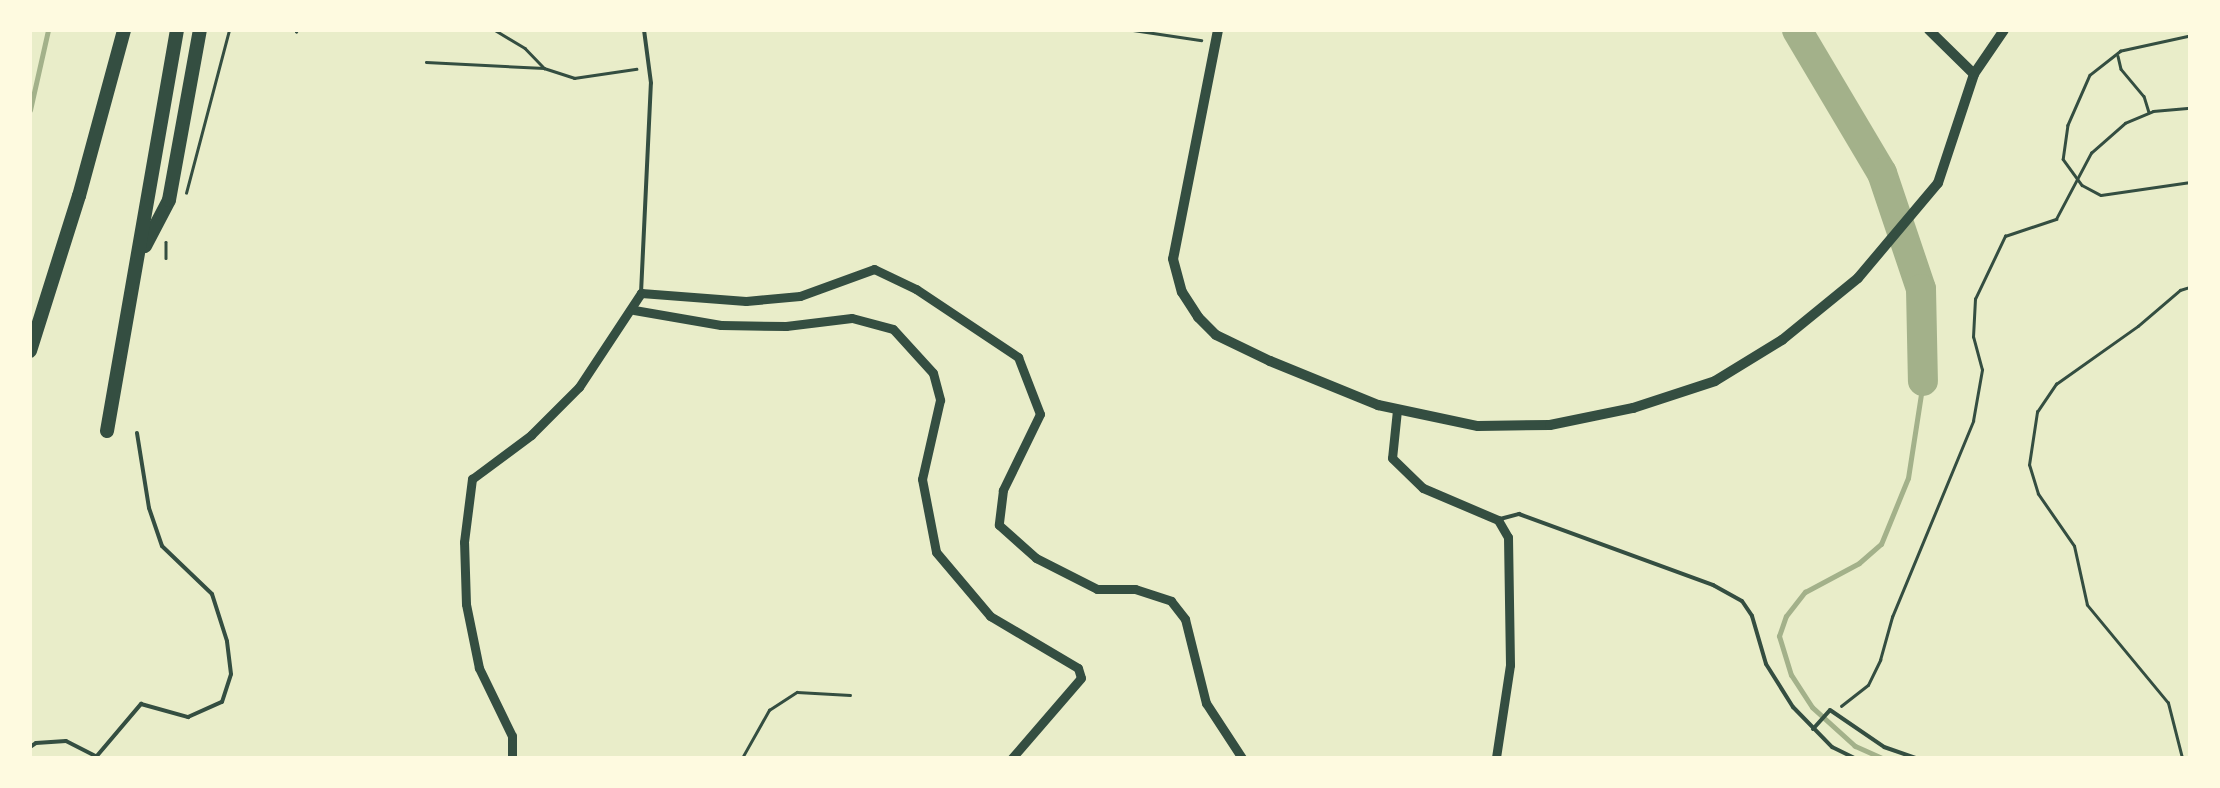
<!DOCTYPE html>
<html>
<head>
<meta charset="utf-8">
<style>
  body { margin:0 }
  #map { position:relative; width:2220px; height:788px; overflow:hidden; background:#e9edc9; font-family:"PT Sans",sans-serif }
  div>[style] { position:absolute }
  .stream>* { height:5px; margin:-2.5px; padding:0 2.5px; transform-origin:2.5px; border-radius:2.5px; background:#a3b18a }
  .river>* { height:30px; margin:-15px; padding:0 15px; transform-origin:15px; border-radius:15px; background:#a3b18a }
  .path>* { height:2.5px; margin:-1.25px; padding:0 1.25px; transform-origin:1.25px; border-radius:1.25px; background:#344e41 }
  .service>* { height:4px; margin:-2px; padding:0 2px; transform-origin:2px; border-radius:2px; background:#344e41 }
  .minor>* { height:9px; margin:-4.5px; padding:0 4.5px; transform-origin:4.5px; border-radius:4.5px; background:#344e41 }
  .tertiary>* { height:10px; margin:-5px; padding:0 5px; transform-origin:5px; border-radius:5px; background:#344e41 }
  .trunk>* { height:14px; margin:-7px; padding:0 7px; transform-origin:7px; border-radius:7px; background:#344e41 }
  span { translate:-50% -50%; white-space:nowrap; text-align:center; line-height:1.15; -webkit-text-stroke:9px #fefae0; paint-order:stroke }
  .frame { position:absolute; inset:0; border:32px solid #fefae0; pointer-events:none }
</style>
</head>
<body>
<div id="map">
  <div class="stream">
    <div style="left:30px;top:110px;width:82px;rotate:-77.3deg"></div>
    <div style="left:1882px;top:758px;width:30px;rotate:-156deg"></div>
    <div style="left:1855px;top:746px;width:58px;rotate:-137.8deg"></div>
    <div style="left:1812px;top:707px;width:38px;rotate:-123deg"></div>
    <div style="left:1791px;top:675px;width:41px;rotate:-107.1deg"></div>
    <div style="left:1779px;top:636px;width:21px;rotate:-71deg"></div>
    <div style="left:1786px;top:616px;width:31px;rotate:-52deg"></div>
    <div style="left:1805px;top:592px;width:61px;rotate:-28.2deg"></div>
    <div style="left:1859px;top:563px;width:29px;rotate:-41deg"></div>
    <div style="left:1881px;top:544px;width:71px;rotate:-67.8deg"></div>
    <div style="left:1908px;top:478px;width:98px;rotate:-81.2deg"></div>
  </div>
  <div class="river">
    <div style="left:1797px;top:30px;width:166px;rotate:59.3deg"></div>
    <div style="left:1882px;top:173px;width:122px;rotate:71.4deg"></div>
    <div style="left:1921px;top:289px;width:92px;rotate:88.8deg"></div>
  </div>
  <div class="path">
    <div style="left:495px;top:30px;width:35px;rotate:31deg"></div>
    <div style="left:525px;top:48px;width:28px;rotate:46deg"></div>
    <div style="left:544px;top:68px;width:32px;rotate:18deg"></div>
    <div style="left:574px;top:78px;width:63px;rotate:-8.3deg"></div>
    <div style="left:1133px;top:30px;width:69px;rotate:8.4deg"></div>
    <div style="left:296px;top:32px;width:2px;rotate:-63deg"></div>
    <div style="left:2190px;top:36px;width:71px;rotate:167.7deg"></div>
    <div style="left:2121px;top:51px;width:39px;rotate:142deg"></div>
    <div style="left:2090px;top:75px;width:55px;rotate:113.7deg"></div>
    <div style="left:2068px;top:125px;width:34px;rotate:98deg"></div>
    <div style="left:2063px;top:159px;width:32px;rotate:54deg"></div>
    <div style="left:2082px;top:185px;width:21px;rotate:28deg"></div>
    <div style="left:2101px;top:195px;width:90px;rotate:-8.3deg"></div>
    <div style="left:2118px;top:56px;width:13px;rotate:77deg"></div>
    <div style="left:2121px;top:69px;width:35px;rotate:50deg"></div>
    <div style="left:2144px;top:96px;width:17px;rotate:73deg"></div>
    <div style="left:426px;top:62px;width:118px;rotate:2.9deg"></div>
    <div style="left:186px;top:193px;width:169px;rotate:-75.2deg"></div>
    <div style="left:166px;top:242px;width:16px;rotate:90deg"></div>
    <div style="left:1841px;top:706px;width:34px;rotate:-38deg"></div>
    <div style="left:1868px;top:685px;width:28px;rotate:-64deg"></div>
    <div style="left:1880px;top:660px;width:45px;rotate:-74.4deg"></div>
    <div style="left:1892px;top:617px;width:212px;rotate:-67.5deg"></div>
    <div style="left:1973px;top:421px;width:52px;rotate:-80deg"></div>
    <div style="left:1982px;top:370px;width:34px;rotate:-105deg"></div>
    <div style="left:1973px;top:337px;width:38px;rotate:-87deg"></div>
    <div style="left:1975px;top:299px;width:70px;rotate:-64.5deg"></div>
    <div style="left:2005px;top:236px;width:54px;rotate:-18.4deg"></div>
    <div style="left:2056px;top:219px;width:75px;rotate:-62.1deg"></div>
    <div style="left:2091px;top:153px;width:45px;rotate:-41.4deg"></div>
    <div style="left:2125px;top:123px;width:30px;rotate:-23deg"></div>
    <div style="left:2153px;top:111px;width:37px;rotate:-5deg"></div>
    <div style="left:742px;top:758px;width:55px;rotate:-60.6deg"></div>
    <div style="left:769px;top:710px;width:33px;rotate:-33deg"></div>
    <div style="left:797px;top:692px;width:53px;rotate:3.2deg"></div>
    <div style="left:2182px;top:758px;width:57px;rotate:-104.3deg"></div>
    <div style="left:2168px;top:703px;width:127px;rotate:-129.6deg"></div>
    <div style="left:2087px;top:605px;width:60px;rotate:-102.4deg"></div>
    <div style="left:2074px;top:546px;width:63px;rotate:-124.7deg"></div>
    <div style="left:2038px;top:494px;width:30px;rotate:-107deg"></div>
    <div style="left:2029px;top:465px;width:54px;rotate:-81.4deg"></div>
    <div style="left:2037px;top:412px;width:34px;rotate:-56deg"></div>
    <div style="left:2056px;top:384px;width:100px;rotate:-35.3deg"></div>
    <div style="left:2138px;top:326px;width:55px;rotate:-40.6deg"></div>
    <div style="left:2180px;top:290px;width:10px;rotate:-17deg"></div>
  </div>
  <div class="service">
    <div style="left:641px;top:293px;width:210px;rotate:-87.3deg"></div>
    <div style="left:651px;top:83px;width:53px;rotate:-97.5deg"></div>
    <div style="left:1500px;top:519px;width:20px;rotate:-15deg"></div>
    <div style="left:1519px;top:514px;width:207px;rotate:20.1deg"></div>
    <div style="left:1713px;top:585px;width:33px;rotate:29deg"></div>
    <div style="left:1742px;top:601px;width:18px;rotate:56deg"></div>
    <div style="left:1752px;top:616px;width:50px;rotate:73.7deg"></div>
    <div style="left:1766px;top:664px;width:51px;rotate:57.9deg"></div>
    <div style="left:1793px;top:707px;width:56px;rotate:45.7deg"></div>
    <div style="left:1832px;top:747px;width:25px;rotate:26deg"></div>
    <div style="left:1813px;top:729px;width:25px;rotate:-48deg"></div>
    <div style="left:1830px;top:710px;width:65px;rotate:34.4deg"></div>
    <div style="left:1884px;top:747px;width:34px;rotate:19deg"></div>
    <div style="left:30px;top:747px;width:7px;rotate:-34deg"></div>
    <div style="left:36px;top:743px;width:30px;rotate:-4deg"></div>
    <div style="left:66px;top:741px;width:33px;rotate:27deg"></div>
    <div style="left:96px;top:757px;width:70px;rotate:-49.7deg"></div>
    <div style="left:141px;top:704px;width:49px;rotate:15.5deg"></div>
    <div style="left:188px;top:717px;width:37px;rotate:-24deg"></div>
    <div style="left:222px;top:702px;width:29px;rotate:-72deg"></div>
    <div style="left:231px;top:674px;width:33px;rotate:-97deg"></div>
    <div style="left:227px;top:641px;width:49px;rotate:-107.7deg"></div>
    <div style="left:212px;top:594px;width:69px;rotate:-136.2deg"></div>
    <div style="left:162px;top:546px;width:40px;rotate:-108.9deg"></div>
    <div style="left:149px;top:508px;width:76px;rotate:-99.1deg"></div>
  </div>
  <div class="minor">
    <div style="left:634px;top:310px;width:88px;rotate:9.8deg"></div>
    <div style="left:721px;top:325px;width:65px;rotate:0.9deg"></div>
    <div style="left:786px;top:326px;width:66px;rotate:-6.9deg"></div>
    <div style="left:852px;top:318px;width:42px;rotate:15deg"></div>
    <div style="left:893px;top:329px;width:59px;rotate:47.7deg"></div>
    <div style="left:933px;top:373px;width:28px;rotate:75deg"></div>
    <div style="left:940px;top:400px;width:81px;rotate:102.8deg"></div>
    <div style="left:922px;top:479px;width:74px;rotate:79.1deg"></div>
    <div style="left:936px;top:552px;width:84px;rotate:49.8deg"></div>
    <div style="left:990px;top:616px;width:102px;rotate:30.6deg"></div>
    <div style="left:1078px;top:668px;width:10px;rotate:73deg"></div>
    <div style="left:1081px;top:678px;width:106px;rotate:130.8deg"></div>
    <div style="left:1397px;top:410px;width:48px;rotate:95.9deg"></div>
    <div style="left:1392px;top:458px;width:43px;rotate:44.1deg"></div>
    <div style="left:1423px;top:488px;width:82px;rotate:23.1deg"></div>
    <div style="left:1498px;top:520px;width:20px;rotate:60deg"></div>
    <div style="left:1508px;top:537px;width:128px;rotate:89.1deg"></div>
    <div style="left:1510px;top:665px;width:94px;rotate:98.6deg"></div>
    <div style="left:512px;top:758px;width:22px;rotate:-90deg"></div>
    <div style="left:512px;top:736px;width:76px;rotate:-115.9deg"></div>
    <div style="left:479px;top:668px;width:65px;rotate:-101.5deg"></div>
    <div style="left:466px;top:604px;width:62px;rotate:-91.8deg"></div>
    <div style="left:464px;top:542px;width:64px;rotate:-82.8deg"></div>
    <div style="left:472px;top:479px;width:74px;rotate:-36.7deg"></div>
    <div style="left:531px;top:435px;width:68px;rotate:-45deg"></div>
    <div style="left:579px;top:387px;width:113px;rotate:-56.6deg"></div>
    <div style="left:641px;top:293px;width:105px;rotate:4.4deg"></div>
    <div style="left:746px;top:301px;width:54px;rotate:-5.3deg"></div>
    <div style="left:800px;top:296px;width:79px;rotate:-20deg"></div>
    <div style="left:874px;top:269px;width:47px;rotate:25.5deg"></div>
    <div style="left:916px;top:289px;width:123px;rotate:33.7deg"></div>
    <div style="left:1018px;top:357px;width:61px;rotate:68.9deg"></div>
    <div style="left:1040px;top:414px;width:85px;rotate:116deg"></div>
    <div style="left:1003px;top:490px;width:35px;rotate:97deg"></div>
    <div style="left:999px;top:525px;width:50px;rotate:41.7deg"></div>
    <div style="left:1036px;top:558px;width:68px;rotate:26.9deg"></div>
    <div style="left:1097px;top:589px;width:38px"></div>
    <div style="left:1135px;top:589px;width:38px;rotate:18deg"></div>
    <div style="left:1171px;top:601px;width:23px;rotate:52deg"></div>
    <div style="left:1185px;top:619px;width:87px;rotate:76deg"></div>
    <div style="left:1206px;top:703px;width:66px;rotate:56.8deg"></div>
  </div>
  <div class="tertiary">
    <div style="left:1218px;top:30px;width:233px;rotate:101.1deg"></div>
    <div style="left:1173px;top:259px;width:34px;rotate:75deg"></div>
    <div style="left:1182px;top:292px;width:30px;rotate:57deg"></div>
    <div style="left:1198px;top:317px;width:25px;rotate:45deg"></div>
    <div style="left:1216px;top:335px;width:60px;rotate:25.7deg"></div>
    <div style="left:1270px;top:361px;width:117px;rotate:22.2deg"></div>
    <div style="left:1378px;top:405px;width:102px;rotate:11.9deg"></div>
    <div style="left:1478px;top:426px;width:72px;rotate:-0.8deg"></div>
    <div style="left:1550px;top:425px;width:85px;rotate:-11.6deg"></div>
    <div style="left:1633px;top:408px;width:86px;rotate:-18.2deg"></div>
    <div style="left:1715px;top:381px;width:79px;rotate:-31.5deg"></div>
    <div style="left:1782px;top:340px;width:98px;rotate:-39.2deg"></div>
    <div style="left:1858px;top:278px;width:124px;rotate:-49.9deg"></div>
    <div style="left:1938px;top:183px;width:115px;rotate:-71.7deg"></div>
    <div style="left:1974px;top:74px;width:53px;rotate:-55.7deg"></div>
    <div style="left:1929px;top:30px;width:63px;rotate:44.4deg"></div>
  </div>
  <div class="trunk">
    <div style="left:145px;top:246px;width:52px;rotate:-62.4deg"></div>
    <div style="left:169px;top:200px;width:173px;rotate:-79.7deg"></div>
    <div style="left:30px;top:351px;width:163px;rotate:-72.5deg"></div>
    <div style="left:79px;top:196px;width:172px;rotate:-74.8deg"></div>
    <div style="left:107px;top:431px;width:407px;rotate:-80.1deg"></div>
  </div>
  <div class="frame"></div>
</div>
</body>
</html>
